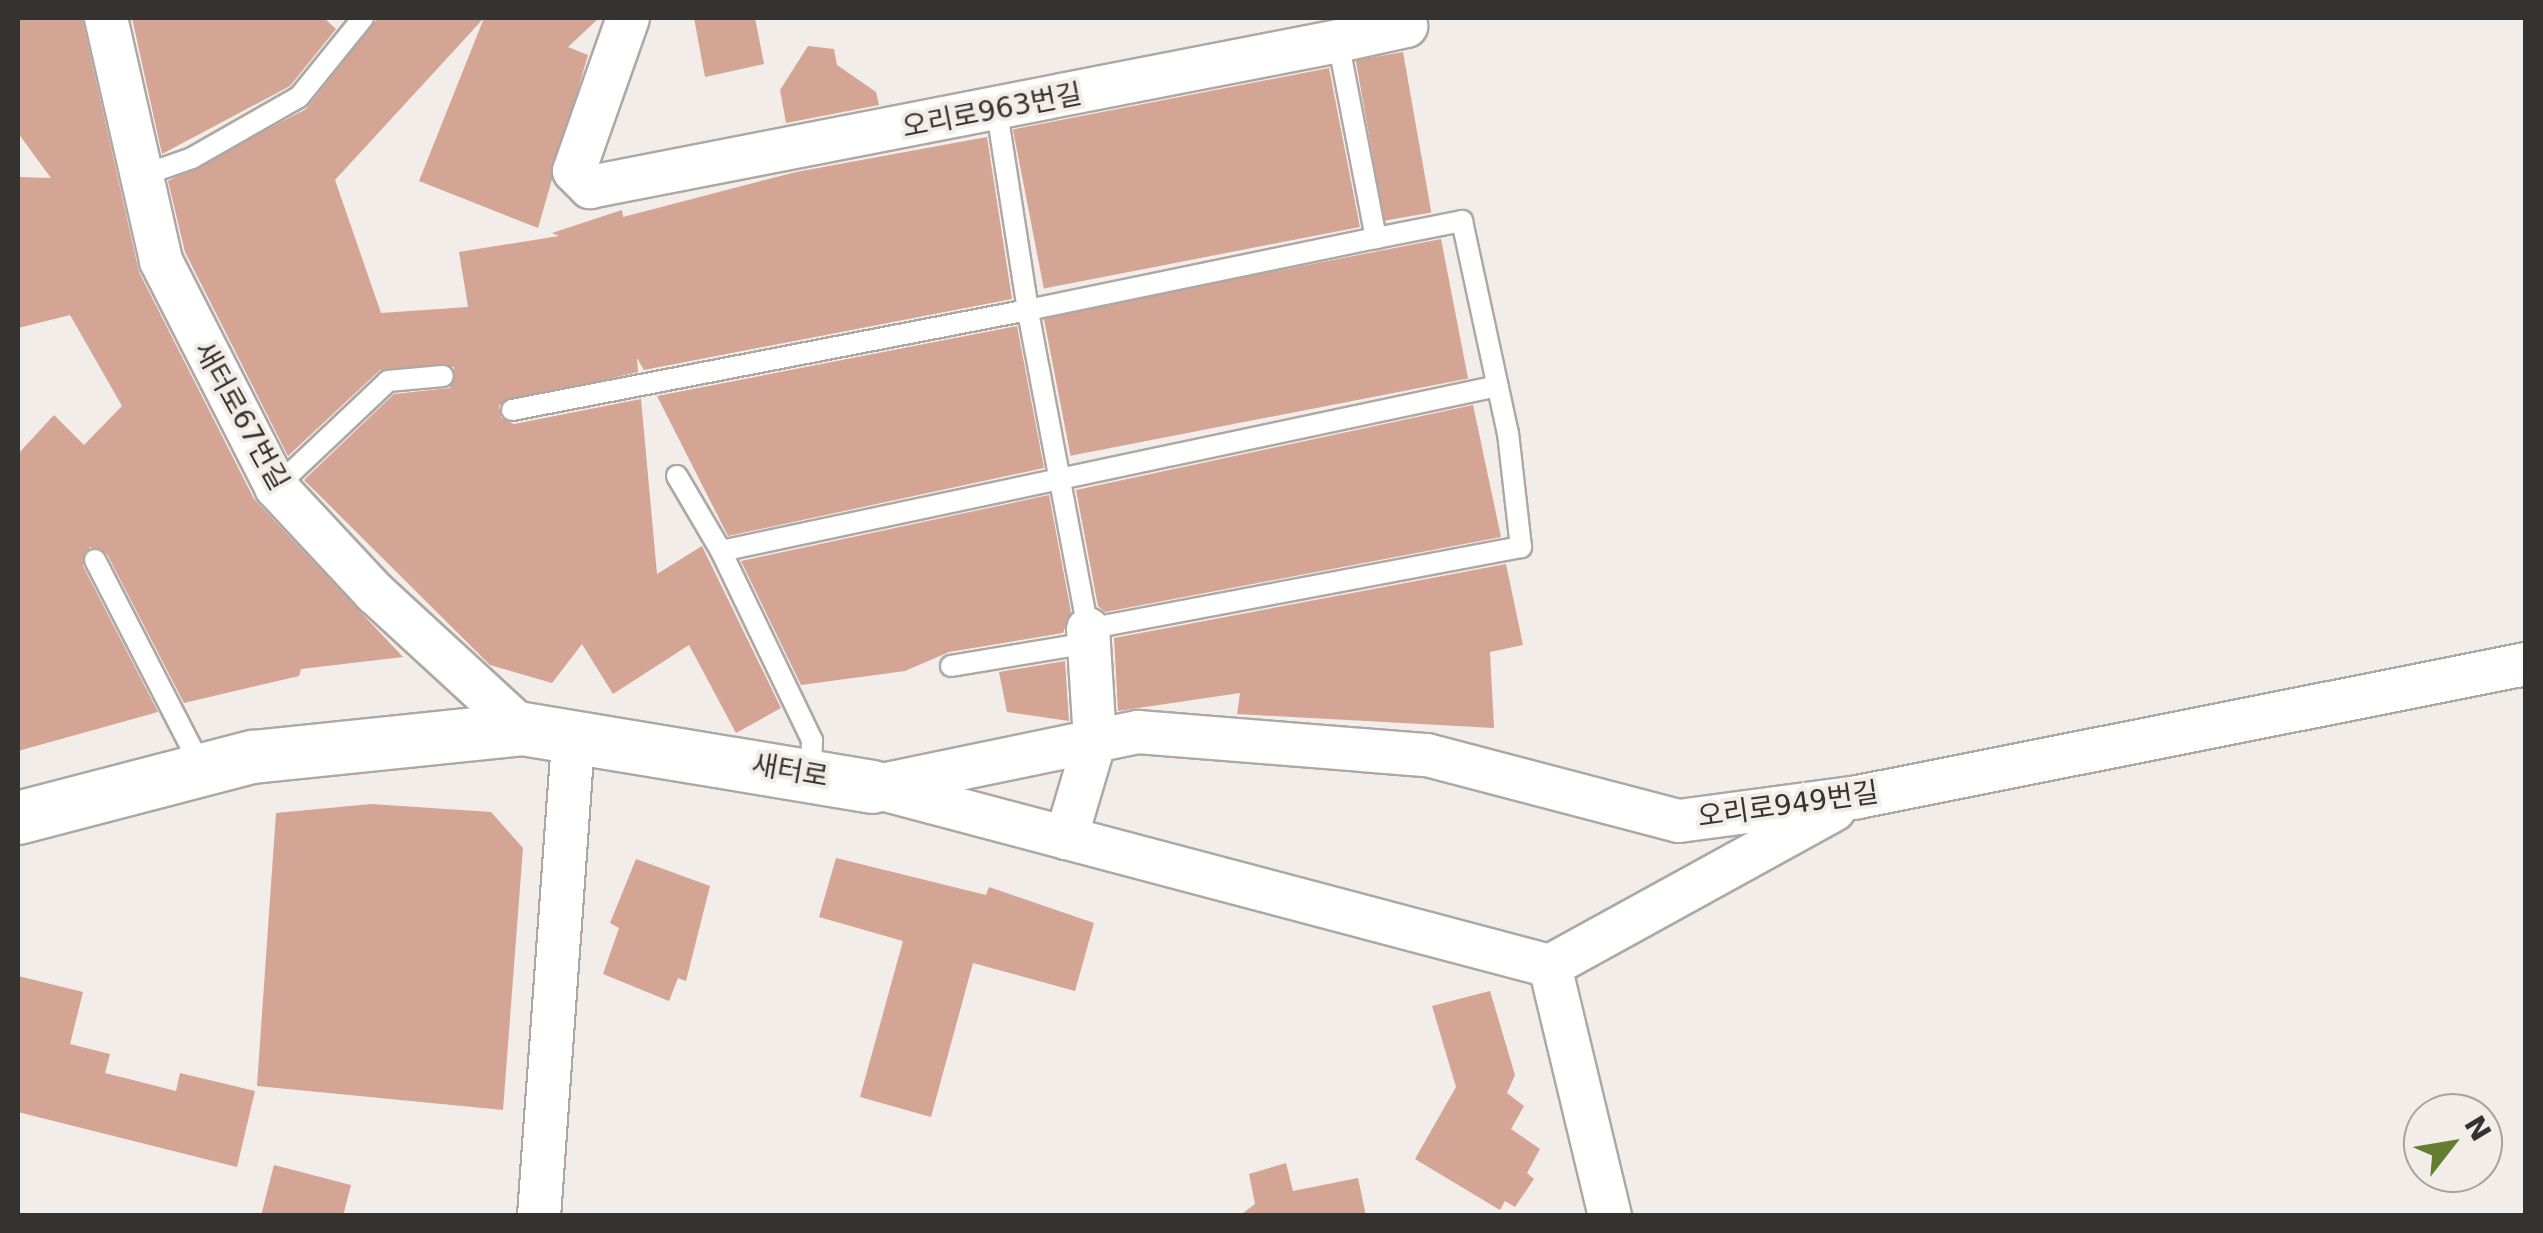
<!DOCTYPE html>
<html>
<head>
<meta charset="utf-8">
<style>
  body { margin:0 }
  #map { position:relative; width:2543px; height:1233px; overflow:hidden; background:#f2ede8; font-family:"DejaVu Sans","Noto Sans KR",sans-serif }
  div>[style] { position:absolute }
  .building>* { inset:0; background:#d4a494; transform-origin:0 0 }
  .roads { filter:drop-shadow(2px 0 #aea8a4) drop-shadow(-2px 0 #aea8a4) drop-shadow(0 2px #aea8a4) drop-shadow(0 -2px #aea8a4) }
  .service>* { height:20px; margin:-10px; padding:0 10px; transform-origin:10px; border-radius:10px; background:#fff }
  .minor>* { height:42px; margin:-21px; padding:0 21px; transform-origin:21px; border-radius:21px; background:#fff }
  .tertiary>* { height:52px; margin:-26px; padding:0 26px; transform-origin:26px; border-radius:26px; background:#fff }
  span { translate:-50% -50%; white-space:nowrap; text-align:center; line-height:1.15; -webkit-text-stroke:8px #f2ede8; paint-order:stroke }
  .street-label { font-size:28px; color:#353331 }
  .frame { position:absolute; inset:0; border:20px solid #353331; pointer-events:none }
  .north { position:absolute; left:2403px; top:1093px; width:100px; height:100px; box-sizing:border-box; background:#f2ede8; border:2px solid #a6a39f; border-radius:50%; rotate:59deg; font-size:28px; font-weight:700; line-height:40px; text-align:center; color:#353331 }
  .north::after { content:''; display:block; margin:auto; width:35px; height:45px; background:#647e31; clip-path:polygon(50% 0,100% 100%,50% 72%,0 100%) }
</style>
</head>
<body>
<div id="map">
  <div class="building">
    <div style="clip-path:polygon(18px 18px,82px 18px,139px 272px,254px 499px,403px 657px,301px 669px,299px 676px,184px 703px,107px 554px,90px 547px,83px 566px,158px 712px,18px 751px,18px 454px,54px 415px,84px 445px,122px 406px,70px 315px,18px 328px,18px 177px,51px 178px,18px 133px)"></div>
    <div style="clip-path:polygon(132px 18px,324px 18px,336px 29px,290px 86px,162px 154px)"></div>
    <div style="clip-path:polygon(378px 18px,484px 18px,335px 180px,381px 313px,468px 307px,459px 252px,559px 236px,552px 233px,622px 210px,623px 217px,796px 172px,987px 137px,1012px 299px,644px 370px,637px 358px,638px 372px,499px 405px,501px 418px,514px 424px,641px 399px,657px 574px,702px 546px,781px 708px,736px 733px,689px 645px,613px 694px,582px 644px,552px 683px,490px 665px,304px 480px,394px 394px,450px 388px,454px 367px,380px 370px,288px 456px,185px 252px,168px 181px,306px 109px)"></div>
    <div style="clip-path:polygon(484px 18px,599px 18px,568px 47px,588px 55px,538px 228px,419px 181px)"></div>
    <div style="clip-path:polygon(694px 18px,755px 18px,764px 64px,705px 77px)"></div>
    <div style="clip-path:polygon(808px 46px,834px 49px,837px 65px,876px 92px,879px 105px,786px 123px,780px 90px)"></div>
    <div style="left:1403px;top:52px;width:163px;height:48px;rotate:80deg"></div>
    <div style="left:1329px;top:68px;width:162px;height:322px;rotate:79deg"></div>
    <div style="left:1441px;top:239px;width:142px;height:405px;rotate:79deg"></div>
    <div style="clip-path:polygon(1017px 326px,1044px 468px,728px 536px,657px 396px)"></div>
    <div style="clip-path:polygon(1473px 405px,1501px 537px,1105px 612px,1098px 606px,1076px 490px)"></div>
    <div style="clip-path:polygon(1049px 495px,1071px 612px,1063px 633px,949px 652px,905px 671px,801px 685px,741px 561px)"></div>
    <div style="clip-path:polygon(1506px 564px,1523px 645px,1490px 652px,1494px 728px,1237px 714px,1240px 693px,1118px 711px,1114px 638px)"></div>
    <div style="clip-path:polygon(1065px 661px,1069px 721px,1007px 712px,999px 672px)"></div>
    <div style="clip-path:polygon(371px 804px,491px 812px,523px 848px,503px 1110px,257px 1086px,276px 813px)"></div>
    <div style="clip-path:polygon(836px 858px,986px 895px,989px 887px,1094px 923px,1075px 991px,973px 963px,931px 1117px,860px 1097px,903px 941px,819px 917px)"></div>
    <div style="clip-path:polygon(636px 859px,710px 886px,686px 981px,678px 978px,669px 1001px,603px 974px,619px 928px,610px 923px)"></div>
    <div style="clip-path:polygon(18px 976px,83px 992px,70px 1044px,110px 1054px,105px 1073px,176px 1091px,180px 1073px,255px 1091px,237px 1167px,18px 1112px)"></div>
    <div style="clip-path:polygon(1490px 991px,1515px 1075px,1507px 1093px,1524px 1106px,1511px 1129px,1540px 1149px,1527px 1173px,1534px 1179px,1515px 1207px,1505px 1201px,1500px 1210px,1415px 1159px,1456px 1087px,1432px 1006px)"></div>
    <div style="clip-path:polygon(1286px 1163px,1293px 1191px,1358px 1178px,1366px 1216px,1239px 1216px,1255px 1204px,1249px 1174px)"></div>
    <div style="clip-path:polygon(274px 1165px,351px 1185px,343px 1216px,261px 1216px)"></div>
  </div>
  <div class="roads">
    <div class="service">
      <div style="left:1338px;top:41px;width:201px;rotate:79.1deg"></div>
      <div style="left:1376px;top:238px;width:88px;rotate:-11.2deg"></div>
      <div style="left:1462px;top:221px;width:217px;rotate:77.8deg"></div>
      <div style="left:1508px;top:433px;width:115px;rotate:83.5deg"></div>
      <div style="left:1521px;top:547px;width:441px;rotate:169.3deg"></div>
      <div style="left:1088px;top:629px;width:325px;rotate:-100.7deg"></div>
      <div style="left:1028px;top:310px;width:355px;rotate:-11.7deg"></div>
      <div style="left:138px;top:177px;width:57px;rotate:-19.4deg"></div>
      <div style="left:192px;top:158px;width:123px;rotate:-29.7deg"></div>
      <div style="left:299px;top:97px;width:102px;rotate:-51deg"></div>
      <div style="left:512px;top:410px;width:526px;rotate:-10.97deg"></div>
      <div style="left:1028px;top:310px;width:201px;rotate:-98.9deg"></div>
      <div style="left:677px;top:476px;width:87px;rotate:59.6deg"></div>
      <div style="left:721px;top:551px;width:794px;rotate:-11.99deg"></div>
      <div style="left:276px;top:487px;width:154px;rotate:-43.4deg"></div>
      <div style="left:388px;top:381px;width:55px;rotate:-5.2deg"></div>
      <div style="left:721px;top:551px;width:210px;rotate:64.3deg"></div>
      <div style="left:812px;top:740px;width:34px;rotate:92deg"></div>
      <div style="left:95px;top:560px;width:234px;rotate:62.8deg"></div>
      <div style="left:951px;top:666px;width:139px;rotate:-9.5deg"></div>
    </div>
    <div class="minor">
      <div style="left:106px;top:18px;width:249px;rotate:77.2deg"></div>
      <div style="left:161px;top:261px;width:254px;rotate:63deg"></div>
      <div style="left:276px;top:487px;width:145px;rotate:47deg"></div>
      <div style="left:375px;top:593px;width:201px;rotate:42.6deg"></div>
      <div style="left:628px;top:18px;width:162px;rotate:109.4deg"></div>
      <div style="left:574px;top:171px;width:23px;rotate:45deg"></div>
      <div style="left:590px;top:187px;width:762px;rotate:-11.04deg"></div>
      <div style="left:1338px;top:41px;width:70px;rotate:-12.4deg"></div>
      <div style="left:1406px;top:26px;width:8px;rotate:-104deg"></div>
      <div style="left:872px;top:787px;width:272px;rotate:-11.7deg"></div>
      <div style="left:1138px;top:732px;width:290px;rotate:4.6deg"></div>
      <div style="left:1427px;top:755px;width:260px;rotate:14.7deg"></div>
      <div style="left:1679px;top:821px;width:181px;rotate:-7.6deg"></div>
      <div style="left:1858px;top:797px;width:681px;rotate:-11.26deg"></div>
      <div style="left:878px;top:788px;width:695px;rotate:14.84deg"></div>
      <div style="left:1066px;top:838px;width:102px;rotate:-73.5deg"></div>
      <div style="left:1095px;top:740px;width:111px;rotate:-93.6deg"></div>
      <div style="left:1550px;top:966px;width:324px;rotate:-28.8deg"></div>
      <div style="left:1550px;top:966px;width:257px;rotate:76.5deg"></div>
      <div style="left:539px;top:1216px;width:479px;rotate:-85.9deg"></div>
    </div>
    <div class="tertiary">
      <div style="left:18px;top:818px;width:243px;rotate:-14.6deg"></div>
      <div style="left:253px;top:757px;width:271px;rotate:-5.9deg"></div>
      <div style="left:523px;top:729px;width:354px;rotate:9.4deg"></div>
    </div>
  </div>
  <div class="street-label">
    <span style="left:992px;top:111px;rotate:-11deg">오리로963번길</span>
    <span style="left:241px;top:416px;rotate:61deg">새터로67번길</span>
    <span style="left:790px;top:771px;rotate:10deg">새터로</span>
    <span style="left:1788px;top:805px;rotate:-8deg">오리로949번길</span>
  </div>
  <div class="frame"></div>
  <div class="north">N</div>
</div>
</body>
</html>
